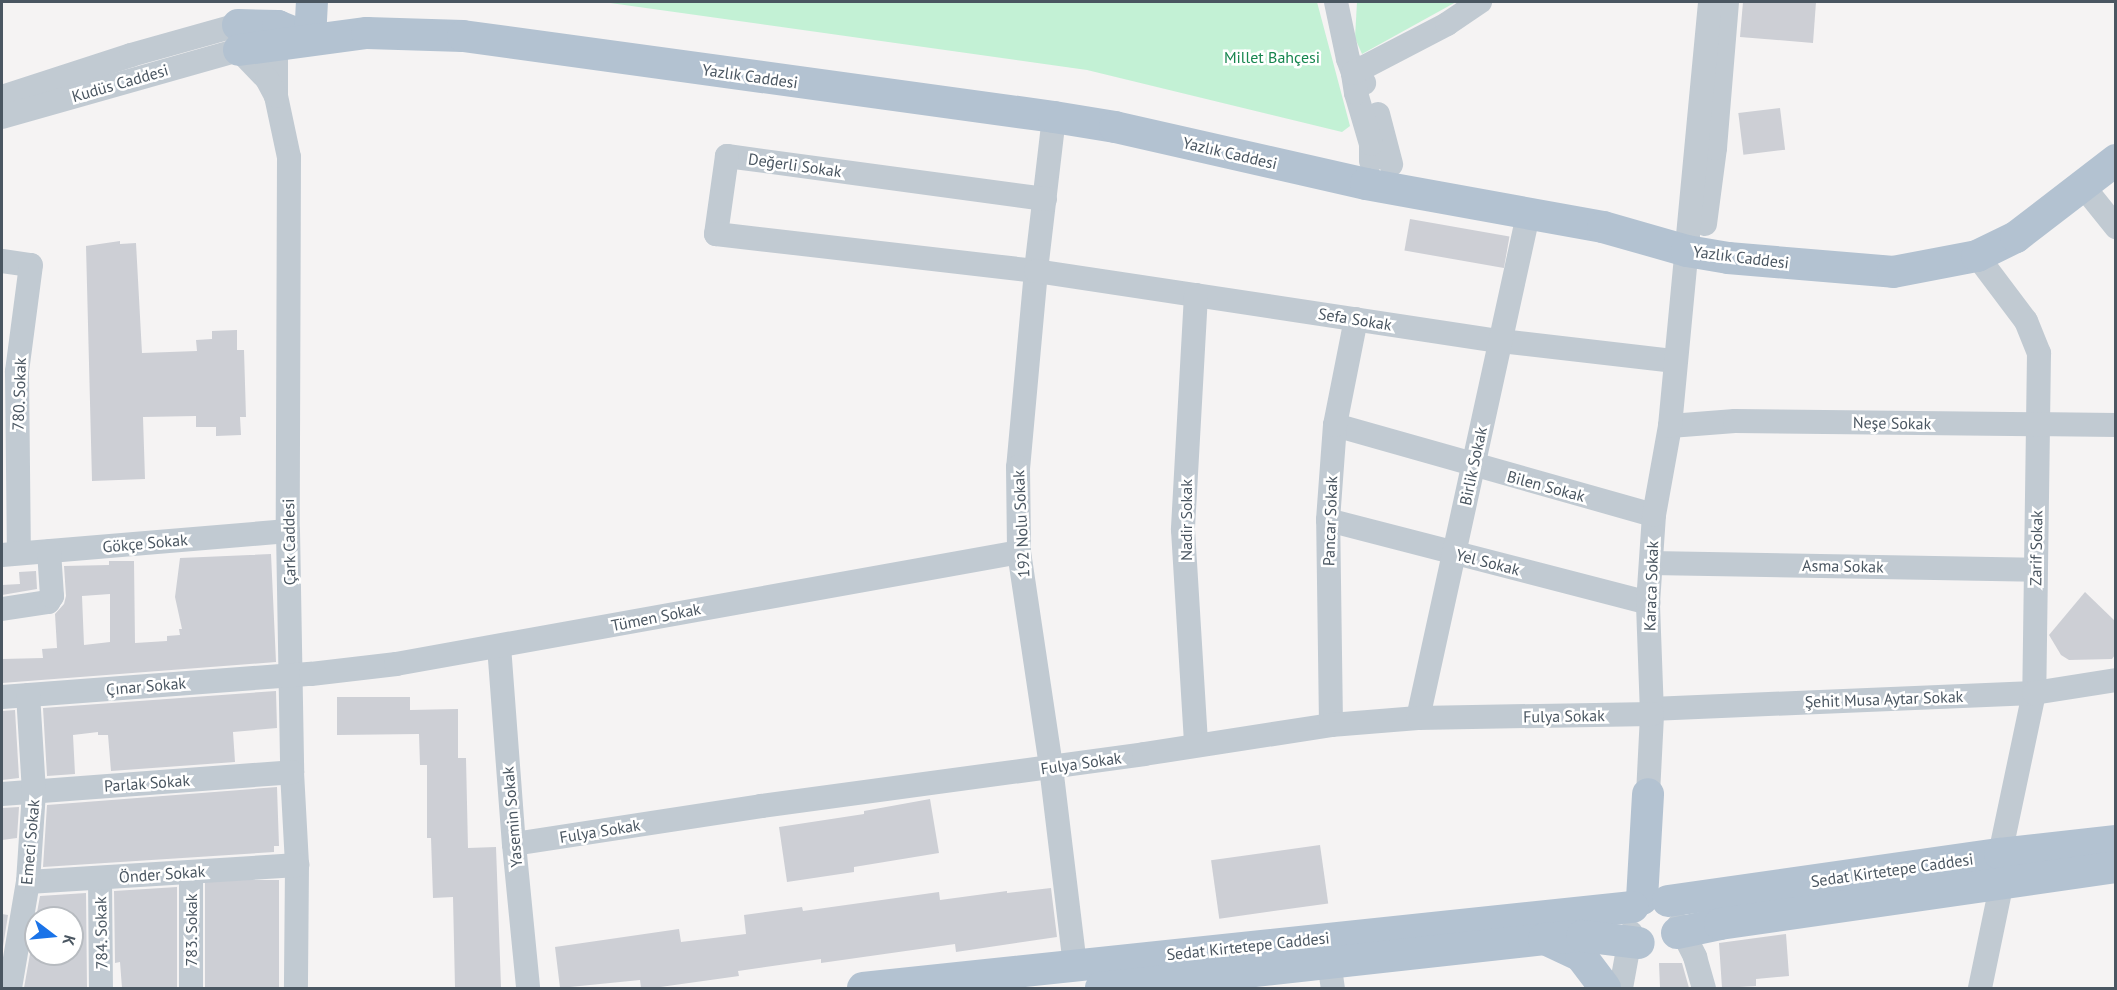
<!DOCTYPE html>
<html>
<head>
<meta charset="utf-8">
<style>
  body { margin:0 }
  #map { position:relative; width:2117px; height:990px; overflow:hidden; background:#f5f3f3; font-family:"PT Sans",sans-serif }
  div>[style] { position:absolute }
  .green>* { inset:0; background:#c3f1d5 }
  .building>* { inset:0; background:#cdcfd5; transform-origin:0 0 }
  .minor>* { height:24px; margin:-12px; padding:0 12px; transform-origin:12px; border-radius:12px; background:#c1cad2 }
  .major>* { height:32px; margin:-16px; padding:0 16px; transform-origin:16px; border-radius:16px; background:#b3c2d1 }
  span { translate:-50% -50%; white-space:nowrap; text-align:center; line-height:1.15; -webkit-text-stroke:5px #fff; paint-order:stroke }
  .park-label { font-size:16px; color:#17864f }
  .street-label { font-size:16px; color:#4a5661 }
  .frame { position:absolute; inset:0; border:3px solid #4a5661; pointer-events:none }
  .north { position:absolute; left:24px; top:906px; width:60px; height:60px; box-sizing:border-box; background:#fff; border:2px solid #b7bbc0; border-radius:50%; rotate:106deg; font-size:16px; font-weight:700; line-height:24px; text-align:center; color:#4a5661 }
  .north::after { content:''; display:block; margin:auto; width:21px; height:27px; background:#1a73e8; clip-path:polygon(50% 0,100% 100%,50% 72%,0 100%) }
</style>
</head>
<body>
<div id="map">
  <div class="green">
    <div style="clip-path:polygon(603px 2px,1317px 2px,1350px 126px,1342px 132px,1087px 70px)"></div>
    <div style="clip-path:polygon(1357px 2px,1456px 2px,1362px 54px,1355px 38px)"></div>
  </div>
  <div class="building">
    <div style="clip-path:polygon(1743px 2px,1816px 2px,1813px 43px,1740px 37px)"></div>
    <div style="left:1780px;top:108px;width:42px;height:42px;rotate:83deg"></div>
    <div style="left:1410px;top:219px;width:101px;height:32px;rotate:10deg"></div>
    <div style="clip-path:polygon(120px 241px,120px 244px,136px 243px,142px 353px,197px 351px,196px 340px,212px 339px,212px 331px,237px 330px,237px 350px,244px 350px,246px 417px,240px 417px,241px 435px,216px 436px,216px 427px,196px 427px,196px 416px,143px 417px,145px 479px,92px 481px,86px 246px)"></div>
    <div style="clip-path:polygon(evenodd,271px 554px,276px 662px,2px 683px,2px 659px,43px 658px,42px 649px,57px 648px,55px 614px,64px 604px,66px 596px,64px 566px,109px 565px,109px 561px,134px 561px,135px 643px,167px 641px,167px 636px,180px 635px,179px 629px,182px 629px,175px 597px,180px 558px,271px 554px,110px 594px,110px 642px,84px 645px,82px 596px,110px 594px)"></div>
    <div style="clip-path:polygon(36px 571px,37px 589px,2px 595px,2px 585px,20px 584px,19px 572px)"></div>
    <div style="clip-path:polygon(2085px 592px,2115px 621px,2115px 655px,2112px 659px,2069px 660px,2061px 655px,2049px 635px)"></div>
    <div style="clip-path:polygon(276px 691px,277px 728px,233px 732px,235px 762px,111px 771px,108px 735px,98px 735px,98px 732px,73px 735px,75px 774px,47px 776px,43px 708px)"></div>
    <div style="clip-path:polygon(337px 697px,410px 697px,410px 710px,458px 709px,458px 758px,466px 758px,468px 848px,496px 847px,501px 987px,455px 988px,453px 897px,433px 898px,431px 838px,427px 838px,427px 765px,420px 765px,419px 734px,337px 735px)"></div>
    <div style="clip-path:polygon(15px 710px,19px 778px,2px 780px,2px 711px)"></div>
    <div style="clip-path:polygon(277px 787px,279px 846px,274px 846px,274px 852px,43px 867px,47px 805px)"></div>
    <div style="clip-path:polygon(930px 799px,939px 853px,854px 867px,854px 872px,787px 882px,779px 827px,864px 814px,864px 811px)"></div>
    <div style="clip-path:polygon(19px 807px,17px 838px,2px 840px,2px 808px)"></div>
    <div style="left:1320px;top:845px;width:59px;height:110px;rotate:82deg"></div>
    <div style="left:279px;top:880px;width:108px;height:74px;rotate:90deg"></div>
    <div style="clip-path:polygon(177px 887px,177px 988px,122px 988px,120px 962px,115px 963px,114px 891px)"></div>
    <div style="clip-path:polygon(1051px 888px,1057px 937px,956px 952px,955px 944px,821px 963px,821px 959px,738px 971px,739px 976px,653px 988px,641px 988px,640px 980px,560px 988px,555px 947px,679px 929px,681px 942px,746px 934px,744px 915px,802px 907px,803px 911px,939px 892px,940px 900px,1007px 891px,1007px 893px)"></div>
    <div style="clip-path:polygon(86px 893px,87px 988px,24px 988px,36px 920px,36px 954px,72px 954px,72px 918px,36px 918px,40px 896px)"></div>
    <div style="clip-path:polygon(2px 914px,8px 915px,2px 953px)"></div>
    <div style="clip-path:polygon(1786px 934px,1789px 976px,1756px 979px,1756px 986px,1722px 988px,1719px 943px)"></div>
    <div style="clip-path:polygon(1659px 963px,1682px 963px,1689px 988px,1660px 988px)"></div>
  </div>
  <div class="minor">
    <div style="left:1336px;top:2px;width:58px;rotate:78.1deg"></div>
    <div style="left:1348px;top:59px;width:15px;rotate:70deg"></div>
    <div style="left:1353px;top:73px;width:15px;rotate:42deg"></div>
    <div style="left:276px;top:44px;width:52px;rotate:90deg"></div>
    <div style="left:276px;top:96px;width:62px;rotate:78deg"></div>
    <div style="left:289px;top:157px;width:374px;rotate:90.2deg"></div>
    <div style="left:288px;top:531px;width:241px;rotate:89deg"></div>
    <div style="left:292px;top:772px;width:93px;rotate:86.9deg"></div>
    <div style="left:297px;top:865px;width:123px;rotate:90.5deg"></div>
    <div style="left:2px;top:97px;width:136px;rotate:-18deg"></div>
    <div style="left:131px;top:55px;width:111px;rotate:-15.7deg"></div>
    <div style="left:1378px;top:114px;width:52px;rotate:75.4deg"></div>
    <div style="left:2px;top:117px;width:246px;rotate:-15.8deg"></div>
    <div style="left:239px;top:50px;width:40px;rotate:46deg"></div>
    <div style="left:267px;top:79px;width:19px;rotate:62deg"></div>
    <div style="left:1054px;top:117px;width:155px;rotate:96.7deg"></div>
    <div style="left:1036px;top:271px;width:197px;rotate:95.2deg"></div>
    <div style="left:1018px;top:467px;width:85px;rotate:89.3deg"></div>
    <div style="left:1019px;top:552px;width:217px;rotate:81.5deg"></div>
    <div style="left:1051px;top:767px;width:199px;rotate:83.1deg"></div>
    <div style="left:1371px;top:161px;width:17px;rotate:-90deg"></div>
    <div style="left:1371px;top:144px;width:53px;rotate:-106.4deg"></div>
    <div style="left:1356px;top:93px;width:20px;rotate:-99deg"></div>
    <div style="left:1353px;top:73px;width:106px;rotate:-27.5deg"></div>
    <div style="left:1447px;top:24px;width:40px;rotate:-34deg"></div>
    <div style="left:2083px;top:186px;width:53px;rotate:51.2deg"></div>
    <div style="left:1045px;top:199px;width:321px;rotate:-172.3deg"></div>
    <div style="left:727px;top:156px;width:79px;rotate:98deg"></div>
    <div style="left:716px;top:234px;width:322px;rotate:6.6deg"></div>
    <div style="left:1036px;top:271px;width:470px;rotate:8.6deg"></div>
    <div style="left:1501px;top:341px;width:175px;rotate:6.6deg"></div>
    <div style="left:1705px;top:224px;width:77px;rotate:-82.5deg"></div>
    <div style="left:1715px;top:148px;width:146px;rotate:-85.3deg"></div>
    <div style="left:1977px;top:256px;width:81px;rotate:53deg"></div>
    <div style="left:2026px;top:321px;width:35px;rotate:68deg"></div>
    <div style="left:2039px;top:353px;width:340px;rotate:90.8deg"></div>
    <div style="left:2034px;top:693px;width:165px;rotate:101.9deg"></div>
    <div style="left:2px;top:261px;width:29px;rotate:8deg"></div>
    <div style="left:31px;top:265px;width:108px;rotate:97.5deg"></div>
    <div style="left:17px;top:372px;width:181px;rotate:89.4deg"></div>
    <div style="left:1196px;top:295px;width:235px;rotate:93.2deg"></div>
    <div style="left:1183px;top:530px;width:215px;rotate:86.5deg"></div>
    <div style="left:1335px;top:425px;width:331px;rotate:15.8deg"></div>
    <div style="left:1670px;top:426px;width:65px;rotate:-4.4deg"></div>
    <div style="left:1735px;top:421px;width:381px;rotate:0.6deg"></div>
    <div style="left:1328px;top:520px;width:331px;rotate:14.5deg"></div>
    <div style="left:2px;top:555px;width:287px;rotate:-4.8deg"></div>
    <div style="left:1651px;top:563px;width:384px;rotate:1deg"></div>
    <div style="left:2px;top:609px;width:47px;rotate:-8.7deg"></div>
    <div style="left:48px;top:602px;width:7px;rotate:-56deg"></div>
    <div style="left:52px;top:596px;width:45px;rotate:-93.8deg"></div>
    <div style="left:499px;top:646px;width:199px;rotate:85.7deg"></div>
    <div style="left:514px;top:844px;width:145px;rotate:84.4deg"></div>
    <div style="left:2px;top:697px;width:310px;rotate:-4.3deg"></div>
    <div style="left:311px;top:674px;width:86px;rotate:-6.7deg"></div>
    <div style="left:396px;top:664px;width:633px;rotate:-10.19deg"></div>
    <div style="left:1651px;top:709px;width:383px;rotate:-2.4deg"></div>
    <div style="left:2034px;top:693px;width:83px;rotate:-9deg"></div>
    <div style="left:1418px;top:718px;width:515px;rotate:-77.66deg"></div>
    <div style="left:1331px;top:725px;width:205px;rotate:-90.8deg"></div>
    <div style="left:1328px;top:520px;width:95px;rotate:-85.8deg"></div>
    <div style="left:1335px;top:425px;width:108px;rotate:-78.8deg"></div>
    <div style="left:2px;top:794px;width:291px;rotate:-4.3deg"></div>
    <div style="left:1648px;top:794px;width:80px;rotate:-87.1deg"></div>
    <div style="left:1652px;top:714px;width:111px;rotate:-92.1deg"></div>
    <div style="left:1648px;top:603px;width:88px;rotate:-86.1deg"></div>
    <div style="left:1654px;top:515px;width:90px;rotate:-79.8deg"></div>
    <div style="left:1670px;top:426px;width:426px;rotate:-84.6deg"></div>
    <div style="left:514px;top:844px;width:250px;rotate:-8.7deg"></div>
    <div style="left:761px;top:806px;width:387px;rotate:-7.7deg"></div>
    <div style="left:1144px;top:754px;width:189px;rotate:-8.8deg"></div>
    <div style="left:1331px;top:725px;width:87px;rotate:-4.6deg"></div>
    <div style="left:1418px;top:718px;width:234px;rotate:-1deg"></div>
    <div style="left:191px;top:872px;width:116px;rotate:90deg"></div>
    <div style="left:100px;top:878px;width:110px;rotate:89.5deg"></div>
    <div style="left:28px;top:882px;width:270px;rotate:-3.6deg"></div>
    <div style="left:1679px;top:925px;width:36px;rotate:63deg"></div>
    <div style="left:1695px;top:957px;width:32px;rotate:74deg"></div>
    <div style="left:1329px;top:961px;width:27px;rotate:82deg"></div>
    <div style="left:10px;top:988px;width:108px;rotate:-80.4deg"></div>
    <div style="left:28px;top:882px;width:90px;rotate:-86.2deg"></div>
    <div style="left:34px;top:792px;width:97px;rotate:-93.5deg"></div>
    <div style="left:1621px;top:988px;width:56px;rotate:-79.7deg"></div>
    <div style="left:1980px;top:988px;width:108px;rotate:-78.3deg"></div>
  </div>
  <div class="major">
    <div style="left:238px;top:25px;width:40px;rotate:1.4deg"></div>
    <div style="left:278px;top:26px;width:18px;rotate:22deg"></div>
    <div style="left:310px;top:39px;width:37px;rotate:-87deg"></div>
    <div style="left:239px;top:50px;width:129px;rotate:-7.6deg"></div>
    <div style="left:367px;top:33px;width:96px;rotate:1.8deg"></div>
    <div style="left:463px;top:36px;width:597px;rotate:7.8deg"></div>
    <div style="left:1054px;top:117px;width:62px;rotate:9.3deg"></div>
    <div style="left:1115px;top:127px;width:257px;rotate:12.8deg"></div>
    <div style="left:1366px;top:184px;width:241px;rotate:10.3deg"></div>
    <div style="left:1603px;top:227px;width:87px;rotate:15.9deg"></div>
    <div style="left:1687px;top:251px;width:42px;rotate:9.7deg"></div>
    <div style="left:1728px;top:258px;width:166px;rotate:4.8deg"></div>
    <div style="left:1893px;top:272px;width:86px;rotate:-10.8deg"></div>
    <div style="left:1977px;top:256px;width:43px;rotate:-26deg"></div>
    <div style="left:2016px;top:237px;width:126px;rotate:-37.6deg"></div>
    <div style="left:1642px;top:899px;width:105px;rotate:-86.7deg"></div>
    <div style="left:1668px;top:901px;width:335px;rotate:-8.1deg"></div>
    <div style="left:2000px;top:854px;width:117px;rotate:-6.4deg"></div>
    <div style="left:1677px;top:933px;width:44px;rotate:-11.8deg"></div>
    <div style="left:1720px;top:924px;width:400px;rotate:-8.2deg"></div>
    <div style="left:1545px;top:939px;width:40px;rotate:25deg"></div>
    <div style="left:1581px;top:956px;width:40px;rotate:53deg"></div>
    <div style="left:863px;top:988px;width:774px;rotate:-6.01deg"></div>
    <div style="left:1101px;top:988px;width:446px;rotate:-6.3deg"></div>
    <div style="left:1544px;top:939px;width:38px;rotate:-5deg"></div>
    <div style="left:1582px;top:936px;width:57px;rotate:7deg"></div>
  </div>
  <div class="park-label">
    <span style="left:1272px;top:57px">Millet Bahçesi</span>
  </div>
  <div class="street-label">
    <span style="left:750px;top:76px;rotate:8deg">Yazlık Caddesi</span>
    <span style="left:120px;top:83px;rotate:-16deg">Kudüs Caddesi</span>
    <span style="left:1230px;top:153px;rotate:13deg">Yazlık Caddesi</span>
    <span style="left:795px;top:165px;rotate:8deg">Değerli Sokak</span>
    <span style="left:1741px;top:257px;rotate:7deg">Yazlık Caddesi</span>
    <span style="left:1355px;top:319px;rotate:9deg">Sefa Sokak</span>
    <span style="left:19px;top:394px;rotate:-88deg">780. Sokak</span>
    <span style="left:1892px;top:423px;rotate:1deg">Neşe Sokak</span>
    <span style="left:1473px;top:466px;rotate:-78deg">Birlik Sokak</span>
    <span style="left:1546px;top:486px;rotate:15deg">Bilen Sokak</span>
    <span style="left:1186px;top:520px;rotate:-90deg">Nadir Sokak</span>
    <span style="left:1330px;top:521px;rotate:-88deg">Pancar Sokak</span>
    <span style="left:1021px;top:524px;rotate:-93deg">192 Nolu Sokak</span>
    <span style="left:289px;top:542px;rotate:-91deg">Çark Caddesi</span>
    <span style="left:145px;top:543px;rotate:-5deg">Gökçe Sokak</span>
    <span style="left:2036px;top:548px;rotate:-89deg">Zarif Sokak</span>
    <span style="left:1488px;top:562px;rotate:14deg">Yel Sokak</span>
    <span style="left:1843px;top:566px;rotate:1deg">Asma Sokak</span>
    <span style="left:1651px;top:586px;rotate:-88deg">Karaca Sokak</span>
    <span style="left:656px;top:617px;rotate:-11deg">Tümen Sokak</span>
    <span style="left:146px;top:686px;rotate:-5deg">Çınar Sokak</span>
    <span style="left:1884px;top:699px;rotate:-2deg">Şehit Musa Aytar Sokak</span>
    <span style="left:1564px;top:716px;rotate:-1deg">Fulya Sokak</span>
    <span style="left:1081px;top:763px;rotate:-8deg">Fulya Sokak</span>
    <span style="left:147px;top:783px;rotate:-4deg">Parlak Sokak</span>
    <span style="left:512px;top:817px;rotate:-95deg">Yasemin Sokak</span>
    <span style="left:600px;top:831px;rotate:-9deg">Fulya Sokak</span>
    <span style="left:30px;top:842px;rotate:-85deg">Emeci Sokak</span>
    <span style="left:1892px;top:870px;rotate:-8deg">Sedat Kirtetepe Caddesi</span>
    <span style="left:162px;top:874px;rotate:-4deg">Önder Sokak</span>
    <span style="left:191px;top:930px;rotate:-90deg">783. Sokak</span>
    <span style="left:101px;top:933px;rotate:-91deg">784. Sokak</span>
    <span style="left:1248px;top:946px;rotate:-6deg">Sedat Kirtetepe Caddesi</span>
  </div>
  <div class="frame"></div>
  <div class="north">K</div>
</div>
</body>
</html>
